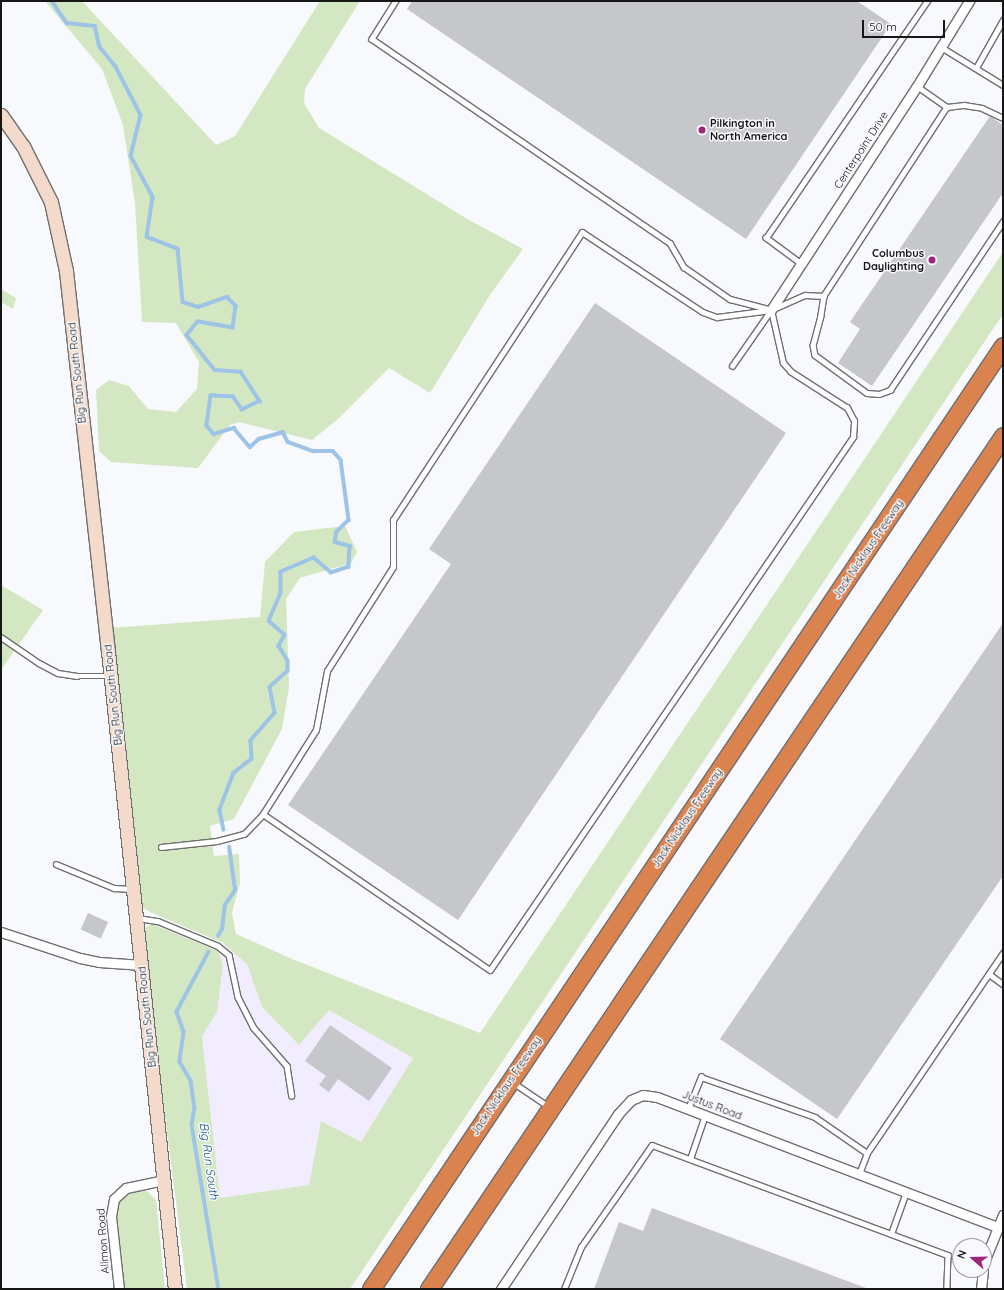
<!DOCTYPE html>
<html>
<head>
<meta charset="utf-8">
<style>
  body { margin:0 }
  #map { position:relative; width:1004px; height:1290px; overflow:hidden; background:#f8f9fc; font-family:Quicksand,sans-serif }
  div>[style] { position:absolute }
  .commercial>* { inset:0; background:#f1ecfe }
  .green>* { inset:0; background:#d3e7c2 }
  .stream>* { height:3.5px; margin:-1.75px; padding:0 1.75px; transform-origin:1.75px; border-radius:1.75px; background:#9dc3e6 }
  .building>* { inset:0; background:#c6c7ca; transform-origin:0 0 }
  .roads { filter:drop-shadow(1px 0 #6e6f72) drop-shadow(-1px 0 #6e6f72) drop-shadow(0 1px #6e6f72) drop-shadow(0 -1px #6e6f72) }
  .lane>* { height:4.5px; margin:-2.25px; padding:0 2.25px; transform-origin:2.25px; border-radius:2.25px; background:#fff }
  .street>* { height:9px; margin:-4.5px; padding:0 4.5px; transform-origin:4.5px; border-radius:4.5px; background:#fff }
  .secondary>* { height:13px; margin:-6.5px; padding:0 6.5px; transform-origin:6.5px; border-radius:6.5px; background:#f4daca }
  .highway>* { height:17px; margin:-8.5px; padding:0 8.5px; transform-origin:8.5px; border-radius:8.5px; background:#db834f }
  .dots>* { width:11px; height:11px; translate:-50% -50%; box-sizing:border-box; border:2px solid #f8f9fc; border-radius:50% }
  span { translate:-50% -50%; white-space:nowrap; text-align:center; line-height:1.15; -webkit-text-stroke:3px #f8f9fc; paint-order:stroke }
  .poi-label { font-size:11px; color:#161617; font-weight:700 }
  .left { translate:0 -50%; text-align:left }
  .right { translate:-100% -50%; text-align:right }
  .street-label { font-size:11px; color:#161617 }
  .water-label { font-size:12px; color:#144f7c; font-style:italic }
  .frame { position:absolute; inset:0; border:2px solid #161617; pointer-events:none }
  .north { position:absolute; left:952px; top:1238px; width:40px; height:40px; box-sizing:border-box; background:#f8f9fc; border:1px solid #9e9ea0; border-radius:50%; rotate:290deg; font-size:11px; font-weight:700; line-height:16px; text-align:center; color:#161617 }
  .north::after { content:''; display:block; margin:auto; width:14px; height:18px; background:#a0247a; clip-path:polygon(50% 0,100% 100%,50% 72%,0 100%) }
  .scale { position:absolute; left:862px; top:20px; width:83px; height:18px; box-sizing:border-box; border:2px solid #161617; border-top:0; padding-left:5px; font-size:12px; line-height:14px; white-space:nowrap; color:#161617; -webkit-text-stroke:3px #f8f9fc; paint-order:stroke }
</style>
</head>
<body>
<div id="map">
  <div class="commercial">
    <div style="clip-path:polygon(223px 943px,247px 964px,262px 1007px,299px 1045px,329px 1010px,413px 1058px,361px 1142px,321px 1121px,309px 1185px,220px 1198px,202px 1036px,217px 1012px,223px 965px,218px 951px)"></div>
  </div>
  <div class="green">
    <div style="clip-path:polygon(45px 1px,82px 1px,216px 145px,235px 136px,320px 1px,360px 1px,305px 89px,304px 103px,319px 128px,469px 220px,523px 249px,490px 295px,430px 393px,389px 368px,338px 419px,312px 440px,239px 422px,230px 425px,198px 468px,111px 462px,99px 451px,96px 390px,109px 380px,129px 386px,148px 409px,176px 412px,197px 389px,199px 362px,176px 323px,142px 322px,135px 203px,123px 125px,102px 69px)"></div>
    <div style="clip-path:polygon(1003px 252px,1003px 314px,350px 1289px,187px 1289px,155px 1037px,145px 928px,152px 924px,218px 951px,223px 965px,217px 1012px,202px 1036px,220px 1198px,309px 1185px,321px 1121px,361px 1142px,413px 1058px,329px 1010px,299px 1045px,262px 1007px,247px 964px,223px 943px,152px 913px,140px 906px,110px 628px,260px 617px,265px 562px,294px 532px,345px 526px,357px 552px,351px 563px,300px 578px,286px 599px,289px 687px,282px 729px,234px 819px,210px 826px,214px 856px,239px 854px,240px 883px,232px 913px,236px 934px,292px 959px,480px 1033px)"></div>
    <div style="clip-path:polygon(1px 289px,16px 298px,13px 309px,1px 302px)"></div>
    <div style="clip-path:polygon(1px 585px,43px 610px,1px 670px)"></div>
    <div style="clip-path:polygon(140px 1188px,147px 1191px,156px 1200px,165px 1289px,123px 1289px,116px 1234px,116px 1210px,119px 1200px,125px 1193px)"></div>
  </div>
  <div class="stream">
    <div style="left:52px;top:1px;width:27px;rotate:56deg"></div>
    <div style="left:67px;top:23px;width:28px;rotate:6deg"></div>
    <div style="left:95px;top:26px;width:22px;rotate:77deg"></div>
    <div style="left:100px;top:47px;width:26px;rotate:51deg"></div>
    <div style="left:116px;top:67px;width:54px;rotate:62.5deg"></div>
    <div style="left:141px;top:115px;width:42px;rotate:103.7deg"></div>
    <div style="left:131px;top:156px;width:47px;rotate:61.8deg"></div>
    <div style="left:153px;top:197px;width:40px;rotate:98.5deg"></div>
    <div style="left:147px;top:237px;width:33px;rotate:21deg"></div>
    <div style="left:178px;top:249px;width:53px;rotate:84.6deg"></div>
    <div style="left:183px;top:302px;width:16px;rotate:18deg"></div>
    <div style="left:198px;top:307px;width:31px;rotate:-19deg"></div>
    <div style="left:227px;top:297px;width:13px;rotate:45deg"></div>
    <div style="left:236px;top:306px;width:22px;rotate:98deg"></div>
    <div style="left:233px;top:328px;width:36px;rotate:-170deg"></div>
    <div style="left:198px;top:322px;width:17px;rotate:130deg"></div>
    <div style="left:187px;top:335px;width:45px;rotate:51.3deg"></div>
    <div style="left:215px;top:370px;width:26px;rotate:4deg"></div>
    <div style="left:241px;top:372px;width:35px;rotate:57deg"></div>
    <div style="left:260px;top:401px;width:20px;rotate:153deg"></div>
    <div style="left:242px;top:410px;width:16px;rotate:-125deg"></div>
    <div style="left:233px;top:397px;width:22px;rotate:-177deg"></div>
    <div style="left:211px;top:396px;width:30px;rotate:98deg"></div>
    <div style="left:207px;top:426px;width:11px;rotate:49deg"></div>
    <div style="left:214px;top:434px;width:21px;rotate:-17deg"></div>
    <div style="left:234px;top:428px;width:25px;rotate:50deg"></div>
    <div style="left:250px;top:447px;width:12px;rotate:-42deg"></div>
    <div style="left:259px;top:439px;width:25px;rotate:-16deg"></div>
    <div style="left:283px;top:432px;width:11px;rotate:63deg"></div>
    <div style="left:288px;top:442px;width:27px;rotate:20deg"></div>
    <div style="left:313px;top:451px;width:20px"></div>
    <div style="left:333px;top:451px;width:12px;rotate:48deg"></div>
    <div style="left:341px;top:460px;width:61px;rotate:82.4deg"></div>
    <div style="left:349px;top:520px;width:17px;rotate:135deg"></div>
    <div style="left:337px;top:532px;width:10px;rotate:101deg"></div>
    <div style="left:335px;top:542px;width:16px;rotate:15deg"></div>
    <div style="left:350px;top:546px;width:21px;rotate:93deg"></div>
    <div style="left:349px;top:567px;width:19px;rotate:162deg"></div>
    <div style="left:331px;top:573px;width:23px;rotate:-139deg"></div>
    <div style="left:314px;top:558px;width:36px;rotate:157deg"></div>
    <div style="left:281px;top:572px;width:21px;rotate:90deg"></div>
    <div style="left:281px;top:593px;width:30px;rotate:113deg"></div>
    <div style="left:269px;top:621px;width:21px;rotate:41deg"></div>
    <div style="left:285px;top:635px;width:13px;rotate:119deg"></div>
    <div style="left:279px;top:646px;width:17px;rotate:59deg"></div>
    <div style="left:288px;top:661px;width:10px;rotate:90deg"></div>
    <div style="left:288px;top:671px;width:24px;rotate:138deg"></div>
    <div style="left:270px;top:687px;width:26px;rotate:79deg"></div>
    <div style="left:275px;top:713px;width:37px;rotate:131deg"></div>
    <div style="left:251px;top:741px;width:18px;rotate:87deg"></div>
    <div style="left:252px;top:759px;width:23px;rotate:142deg"></div>
    <div style="left:234px;top:773px;width:40px;rotate:111deg"></div>
    <div style="left:220px;top:810px;width:20px;rotate:79deg"></div>
    <div style="left:218px;top:936px;width:8px;rotate:-60deg"></div>
    <div style="left:222px;top:929px;width:24px;rotate:-83deg"></div>
    <div style="left:225px;top:905px;width:18px;rotate:-56deg"></div>
    <div style="left:235px;top:890px;width:43px;rotate:-97.9deg"></div>
    <div style="left:209px;top:952px;width:68px;rotate:118.1deg"></div>
    <div style="left:177px;top:1012px;width:21px;rotate:71deg"></div>
    <div style="left:184px;top:1032px;width:30px;rotate:98deg"></div>
    <div style="left:180px;top:1062px;width:22px;rotate:60deg"></div>
    <div style="left:191px;top:1081px;width:27px;rotate:82deg"></div>
    <div style="left:195px;top:1108px;width:17px;rotate:100deg"></div>
    <div style="left:192px;top:1125px;width:166px;rotate:80.7deg"></div>
  </div>
  <div class="building">
    <div style="clip-path:polygon(412px 1px,857px 1px,891px 24px,746px 239px,407px 9px)"></div>
    <div style="clip-path:polygon(990px 116px,1003px 125px,1003px 193px,872px 386px,838px 363px,860px 329px,850px 322px)"></div>
    <div style="clip-path:polygon(595px 303px,786px 433px,458px 920px,288px 805px,451px 564px,429px 549px)"></div>
    <div style="clip-path:polygon(1003px 623px,1003px 876px,837px 1119px,720px 1039px)"></div>
    <div style="left:88px;top:913px;width:22px;height:18px;rotate:24deg"></div>
    <div style="clip-path:polygon(330px 1025px,392px 1068px,369px 1101px,338px 1079px,329px 1092px,319px 1085px,326px 1076px,305px 1061px)"></div>
    <div style="clip-path:polygon(652px 1208px,866px 1288px,866px 1289px,594px 1289px,619px 1222px,643px 1231px)"></div>
  </div>
  <div class="roads">
    <div class="lane">
      <div style="left:396px;top:1px;width:45px;rotate:122.3deg"></div>
      <div style="left:372px;top:39px;width:361px;rotate:34.4deg"></div>
      <div style="left:670px;top:243px;width:28px;rotate:60deg"></div>
      <div style="left:684px;top:267px;width:56px;rotate:34.8deg"></div>
      <div style="left:730px;top:299px;width:40px;rotate:14.4deg"></div>
      <div style="left:941px;top:47px;width:73px;rotate:31.5deg"></div>
      <div style="left:976px;top:68px;width:55px;rotate:-60.6deg"></div>
      <div style="left:917px;top:86px;width:37px;rotate:35deg"></div>
      <div style="left:947px;top:107px;width:17px;rotate:-7deg"></div>
      <div style="left:964px;top:105px;width:18px;rotate:9deg"></div>
      <div style="left:982px;top:108px;width:23px;rotate:25deg"></div>
      <div style="left:947px;top:107px;width:225px;rotate:123.1deg"></div>
      <div style="left:824px;top:296px;width:20px;rotate:99deg"></div>
      <div style="left:821px;top:316px;width:30px;rotate:105deg"></div>
      <div style="left:813px;top:345px;width:10px;rotate:79deg"></div>
      <div style="left:815px;top:355px;width:64px;rotate:36.2deg"></div>
      <div style="left:867px;top:393px;width:12px;rotate:5deg"></div>
      <div style="left:879px;top:394px;width:12px;rotate:-20deg"></div>
      <div style="left:890px;top:390px;width:203px;rotate:-56.2deg"></div>
      <div style="left:801px;top:264px;width:44px;rotate:-143.4deg"></div>
      <div style="left:766px;top:238px;width:287px;rotate:-55.8deg"></div>
      <div style="left:732px;top:366px;width:68px;rotate:-55.1deg"></div>
      <div style="left:1px;top:637px;width:46px;rotate:34.4deg"></div>
      <div style="left:39px;top:663px;width:21px;rotate:28deg"></div>
      <div style="left:58px;top:673px;width:19px;rotate:9deg"></div>
      <div style="left:77px;top:676px;width:32px"></div>
      <div style="left:263px;top:814px;width:99px;rotate:-57.8deg"></div>
      <div style="left:316px;top:730px;width:60px;rotate:-79.4deg"></div>
      <div style="left:327px;top:671px;width:123px;rotate:-57.6deg"></div>
      <div style="left:393px;top:567px;width:47px;rotate:-90deg"></div>
      <div style="left:393px;top:520px;width:344px;rotate:-56.7deg"></div>
      <div style="left:582px;top:232px;width:145px;rotate:33.5deg"></div>
      <div style="left:703px;top:312px;width:15px;rotate:20deg"></div>
      <div style="left:717px;top:317px;width:54px;rotate:-7.4deg"></div>
      <div style="left:771px;top:310px;width:37px;rotate:-24deg"></div>
      <div style="left:805px;top:295px;width:19px;rotate:3deg"></div>
      <div style="left:161px;top:847px;width:56px;rotate:-6.1deg"></div>
      <div style="left:217px;top:841px;width:28px;rotate:-15deg"></div>
      <div style="left:244px;top:834px;width:28px;rotate:-46deg"></div>
      <div style="left:263px;top:814px;width:275px;rotate:34.5deg"></div>
      <div style="left:490px;top:970px;width:645px;rotate:-55.74deg"></div>
      <div style="left:853px;top:437px;width:16px;rotate:-86deg"></div>
      <div style="left:854px;top:421px;width:15px;rotate:-118deg"></div>
      <div style="left:847px;top:408px;width:67px;rotate:-147.3deg"></div>
      <div style="left:791px;top:372px;width:12px;rotate:-132deg"></div>
      <div style="left:783px;top:363px;width:54px;rotate:-102.8deg"></div>
      <div style="left:56px;top:864px;width:63px;rotate:22.5deg"></div>
      <div style="left:114px;top:888px;width:18px;rotate:3deg"></div>
      <div style="left:138px;top:918px;width:20px;rotate:9deg"></div>
      <div style="left:158px;top:921px;width:65px;rotate:22.6deg"></div>
      <div style="left:218px;top:946px;width:14px;rotate:39deg"></div>
      <div style="left:229px;top:955px;width:43px;rotate:77.9deg"></div>
      <div style="left:238px;top:997px;width:34px;rotate:63deg"></div>
      <div style="left:253px;top:1027px;width:52px;rotate:48.9deg"></div>
      <div style="left:287px;top:1066px;width:30px;rotate:81deg"></div>
      <div style="left:989px;top:974px;width:17px;rotate:36deg"></div>
      <div style="left:514px;top:1083px;width:41px;rotate:34.1deg"></div>
      <div style="left:688px;top:1109px;width:35px;rotate:-68deg"></div>
      <div style="left:701px;top:1077px;width:121px;rotate:19.3deg"></div>
      <div style="left:815px;top:1117px;width:63px;rotate:34.7deg"></div>
      <div style="left:867px;top:1153px;width:242px;rotate:-55.8deg"></div>
      <div style="left:690px;top:1159px;width:46px;rotate:-71.2deg"></div>
      <div style="left:859px;top:1174px;width:22px;rotate:-69deg"></div>
      <div style="left:891px;top:1234px;width:45px;rotate:-70.3deg"></div>
      <div style="left:564px;top:1289px;width:45px;rotate:-68deg"></div>
      <div style="left:581px;top:1247px;width:124px;rotate:-55.2deg"></div>
      <div style="left:652px;top:1145px;width:316px;rotate:20.4deg"></div>
      <div style="left:948px;top:1255px;width:34px;rotate:92deg"></div>
    </div>
    <div class="street">
      <div style="left:771px;top:310px;width:267px;rotate:-56.9deg"></div>
      <div style="left:917px;top:86px;width:100px;rotate:-58.5deg"></div>
      <div style="left:1px;top:932px;width:83px;rotate:18.2deg"></div>
      <div style="left:80px;top:958px;width:19px;rotate:12deg"></div>
      <div style="left:99px;top:962px;width:43px;rotate:4deg"></div>
      <div style="left:984px;top:1262px;width:51px;rotate:-68deg"></div>
      <div style="left:119px;top:1289px;width:73px;rotate:-96.3deg"></div>
      <div style="left:111px;top:1216px;width:17px;rotate:-80deg"></div>
      <div style="left:114px;top:1199px;width:16px;rotate:-43deg"></div>
      <div style="left:126px;top:1188px;width:38px;rotate:-12deg"></div>
      <div style="left:501px;top:1289px;width:211px;rotate:-56.2deg"></div>
      <div style="left:618px;top:1114px;width:19px;rotate:-47deg"></div>
      <div style="left:631px;top:1100px;width:13px;rotate:-23deg"></div>
      <div style="left:643px;top:1095px;width:14px;rotate:8deg"></div>
      <div style="left:657px;top:1097px;width:365px;rotate:20.9deg"></div>
      <div style="left:981px;top:1289px;width:19px;rotate:-84deg"></div>
    </div>
    <div class="secondary">
      <div style="left:1px;top:115px;width:38px;rotate:55deg"></div>
      <div style="left:23px;top:146px;width:63px;rotate:63.4deg"></div>
      <div style="left:51px;top:202px;width:71px;rotate:77.7deg"></div>
      <div style="left:66px;top:271px;width:382px;rotate:83.7deg"></div>
      <div style="left:108px;top:651px;width:642px;rotate:84.01deg"></div>
    </div>
    <div class="highway">
      <div style="left:371px;top:1289px;width:1135px;rotate:-56.17deg"></div>
      <div style="left:429px;top:1289px;width:1028px;rotate:-56.06deg"></div>
    </div>
  </div>
  <div class="dots">
    <div style="left:702px;top:130px;background:#a0247a"></div>
    <div style="left:932px;top:260px;background:#a0247a"></div>
  </div>
  <div class="poi-label">
    <span class="left" style="left:710px;top:130px">Pilkington in<br>North America</span>
    <span class="right" style="left:924px;top:260px">Columbus<br>Daylighting</span>
  </div>
  <div class="street-label">
    <span style="left:861px;top:150px;rotate:-57deg">Centerpoint Drive</span>
    <span style="left:77px;top:373px;rotate:-96deg">Big Run South Road</span>
    <span style="left:868px;top:549px;rotate:-56deg">Jack Nicklaus Freeway</span>
    <span style="left:113px;top:695px;rotate:-96deg">Big Run South Road</span>
    <span style="left:687px;top:818px;rotate:-56deg">Jack Nicklaus Freeway</span>
    <span style="left:147px;top:1017px;rotate:-96deg">Big Run South Road</span>
    <span style="left:506px;top:1086px;rotate:-56deg">Jack Nicklaus Freeway</span>
    <span style="left:712px;top:1105px;rotate:21deg">Justus Road</span>
    <span style="left:103px;top:1241px;rotate:-94deg">Allmon Road</span>
  </div>
  <div class="water-label">
    <span style="left:209px;top:1161px;rotate:82deg">Big Run South</span>
  </div>
  <div class="frame"></div>
  <div class="north">N</div>
  <div class="scale">50 m</div>
</div>
</body>
</html>
